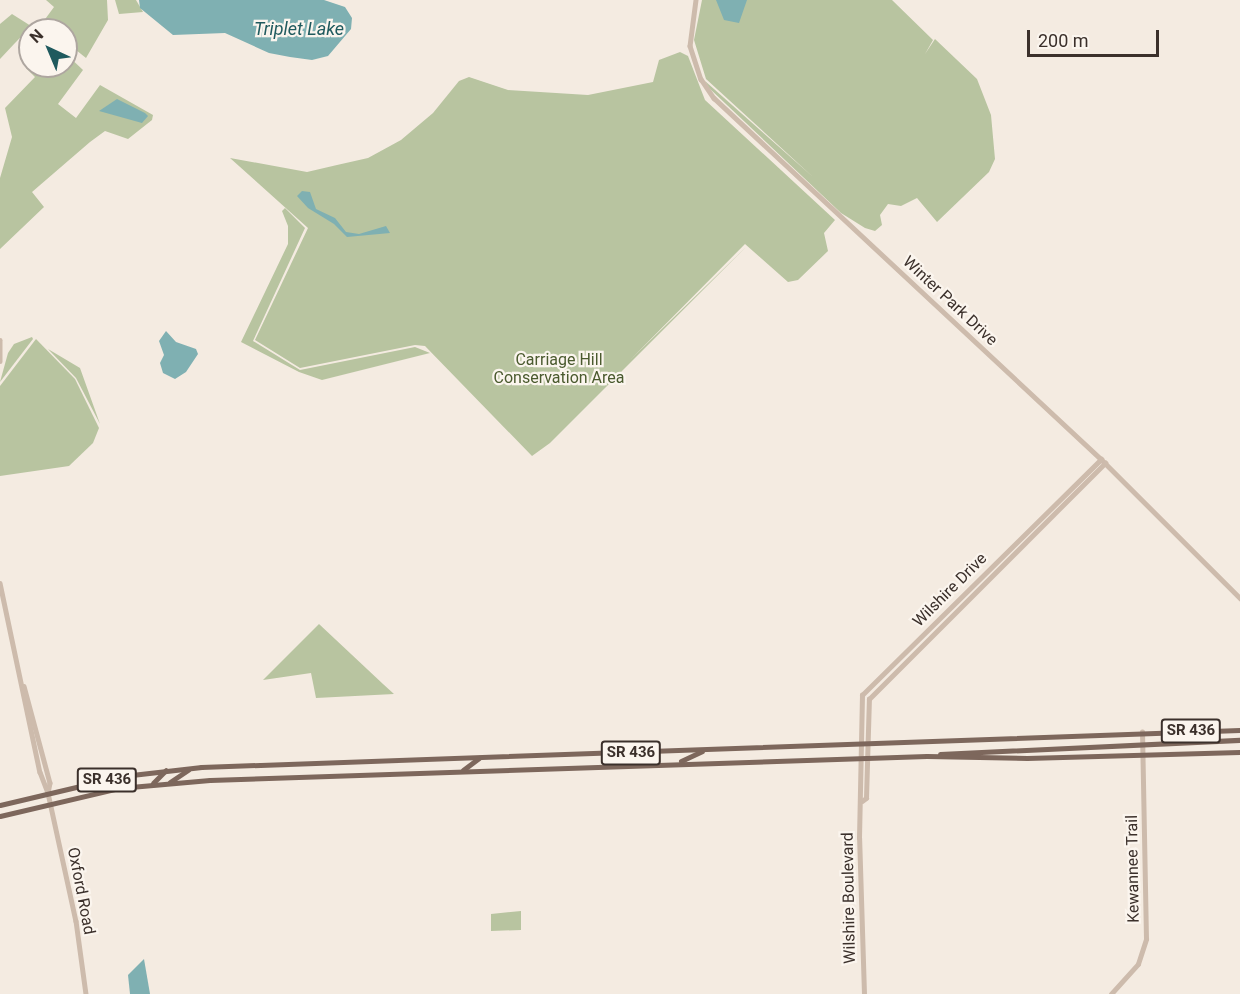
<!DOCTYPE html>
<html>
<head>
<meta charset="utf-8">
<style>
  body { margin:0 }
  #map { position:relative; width:1240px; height:994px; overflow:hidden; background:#f4ebe1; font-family:Roboto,sans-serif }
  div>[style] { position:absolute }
  .green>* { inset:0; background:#b8c4a0 }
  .water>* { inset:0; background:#7fb0b2 }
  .minor>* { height:4.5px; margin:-2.25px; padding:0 2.25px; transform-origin:2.25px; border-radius:2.25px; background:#cdbbac }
  .major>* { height:5px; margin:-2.5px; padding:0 2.5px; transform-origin:2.5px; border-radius:2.5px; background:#7d675c }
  span { translate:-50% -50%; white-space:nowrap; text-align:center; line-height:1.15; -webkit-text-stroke:4.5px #fbf5ee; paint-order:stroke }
  .shield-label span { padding:2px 4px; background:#fbf5ee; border:2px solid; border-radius:4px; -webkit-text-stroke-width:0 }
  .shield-label { font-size:15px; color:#3b302b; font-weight:700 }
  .street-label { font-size:16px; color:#3b302b }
  .park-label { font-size:16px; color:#4a5a2e }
  .water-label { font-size:18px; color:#1f5a5e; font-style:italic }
  .north { position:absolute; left:18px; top:18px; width:60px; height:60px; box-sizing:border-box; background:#fbf5ee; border:2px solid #aea6a0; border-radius:50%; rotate:316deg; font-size:16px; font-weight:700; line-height:24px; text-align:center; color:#3b302b }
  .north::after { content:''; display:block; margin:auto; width:21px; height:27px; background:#1f5a5e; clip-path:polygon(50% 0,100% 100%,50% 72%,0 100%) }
  .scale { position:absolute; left:1027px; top:30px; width:132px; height:27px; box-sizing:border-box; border:3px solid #3b302b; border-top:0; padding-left:8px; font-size:18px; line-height:21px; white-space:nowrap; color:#3b302b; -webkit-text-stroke:4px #fbf5ee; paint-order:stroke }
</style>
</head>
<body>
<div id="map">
  <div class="green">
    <div style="clip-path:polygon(46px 0,107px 0,108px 20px,86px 58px,66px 42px,66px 30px,52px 30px,43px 22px,54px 7px)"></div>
    <div style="clip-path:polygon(115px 0,136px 0,143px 12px,119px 14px)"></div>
    <div style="clip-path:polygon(702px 0,892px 0,933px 40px,925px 54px,935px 39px,977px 79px,991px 115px,995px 159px,989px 172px,937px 222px,917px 198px,901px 206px,888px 204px,880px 215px,882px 225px,875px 231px,865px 228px,841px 213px,709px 88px,705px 81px,813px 177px,706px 79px,694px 40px)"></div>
    <div style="clip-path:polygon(12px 14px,31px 26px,0 59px,0 24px)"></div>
    <div style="clip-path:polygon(680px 52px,688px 56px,705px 100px,835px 220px,824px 233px,828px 251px,798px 280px,788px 282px,745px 244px,631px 359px,746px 247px,550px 443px,532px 456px,425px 346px,415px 345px,300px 368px,255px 340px,308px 228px,230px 158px,307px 172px,337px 165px,368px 158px,401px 140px,433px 113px,459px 81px,469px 77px,508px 90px,588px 95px,653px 82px,659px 60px)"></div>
    <div style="clip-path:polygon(66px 54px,83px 70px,58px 104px,76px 118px,100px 85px,153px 115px,152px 120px,128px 139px,105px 131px,90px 142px,32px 192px,44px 207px,0 249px,0 178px,12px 137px,5px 108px,35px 77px,26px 68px,30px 64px,66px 66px)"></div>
    <div style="clip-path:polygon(285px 208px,305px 228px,253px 341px,300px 370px,415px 347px,430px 353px,322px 380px,299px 372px,241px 342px,288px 244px,288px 226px,282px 211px)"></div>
    <div style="clip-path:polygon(32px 337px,33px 339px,0 382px,8px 353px,14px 344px)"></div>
    <div style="clip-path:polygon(36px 339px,75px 379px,99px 428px,93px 443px,69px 466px,0 476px,0 386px)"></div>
    <div style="clip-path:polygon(48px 349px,80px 368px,100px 424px,76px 378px)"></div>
    <div style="clip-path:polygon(319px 624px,383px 684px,394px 694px,316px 698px,311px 673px,263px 680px)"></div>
    <div style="clip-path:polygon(521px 911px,521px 930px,491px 931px,491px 914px)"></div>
  </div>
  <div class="water">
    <div style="clip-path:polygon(139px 0,324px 0,345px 7px,352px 18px,351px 29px,328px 56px,312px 60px,290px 57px,269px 53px,225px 33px,173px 35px,140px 8px)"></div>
    <div style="clip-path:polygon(716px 0,747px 0,739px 23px,724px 20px)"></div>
    <div style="clip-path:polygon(117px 99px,145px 113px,148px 116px,142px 123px,99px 111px)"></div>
    <div style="clip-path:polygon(302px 191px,310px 192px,316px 209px,335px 218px,346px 232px,359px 234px,386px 226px,390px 233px,347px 237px,334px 224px,308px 208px,297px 196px)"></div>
    <div style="clip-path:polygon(166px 331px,176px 342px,196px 349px,198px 354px,186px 372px,175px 379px,163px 373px,160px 363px,164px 355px,159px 341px)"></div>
    <div style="clip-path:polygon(144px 959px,150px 994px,130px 994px,128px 975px)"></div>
  </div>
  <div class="minor">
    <div style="left:696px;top:0;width:46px;rotate:97.4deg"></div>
    <div style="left:690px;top:46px;width:35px;rotate:72deg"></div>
    <div style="left:701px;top:79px;width:23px;rotate:56deg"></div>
    <div style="left:714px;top:98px;width:529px;rotate:43.01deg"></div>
    <div style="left:1101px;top:459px;width:197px;rotate:45deg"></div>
    <div style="left:0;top:340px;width:21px;rotate:90deg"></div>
    <div style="left:0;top:583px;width:193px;rotate:78.1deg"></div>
    <div style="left:40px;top:772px;width:22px;rotate:69deg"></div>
    <div style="left:24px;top:686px;width:100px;rotate:75deg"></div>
    <div style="left:50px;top:783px;width:10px;rotate:101deg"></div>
    <div style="left:48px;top:793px;width:131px;rotate:77.7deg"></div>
    <div style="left:76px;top:921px;width:74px;rotate:82.2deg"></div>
    <div style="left:862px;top:801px;width:5px;rotate:-37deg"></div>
    <div style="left:866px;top:798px;width:99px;rotate:-88.3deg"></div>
    <div style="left:869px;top:699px;width:334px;rotate:-45deg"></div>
    <div style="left:864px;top:994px;width:156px;rotate:-91.8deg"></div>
    <div style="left:859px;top:838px;width:143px;rotate:-88.8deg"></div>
    <div style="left:862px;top:695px;width:336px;rotate:-44.6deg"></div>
    <div style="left:1111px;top:994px;width:40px;rotate:-48deg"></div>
    <div style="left:1138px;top:964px;width:26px;rotate:-72deg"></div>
    <div style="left:1146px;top:939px;width:207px;rotate:-91.1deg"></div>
  </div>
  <div class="major">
    <div style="left:940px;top:754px;width:300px;rotate:-2.7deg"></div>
    <div style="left:681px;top:761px;width:23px;rotate:-25deg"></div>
    <div style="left:463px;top:770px;width:20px;rotate:-37deg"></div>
    <div style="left:170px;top:782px;width:22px;rotate:-34deg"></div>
    <div style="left:153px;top:783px;width:18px;rotate:-45deg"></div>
    <div style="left:0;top:805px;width:126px;rotate:-13.3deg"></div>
    <div style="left:123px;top:776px;width:79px;rotate:-6.6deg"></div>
    <div style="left:201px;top:767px;width:1040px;rotate:-2.04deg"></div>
    <div style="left:0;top:816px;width:122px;rotate:-13.2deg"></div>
    <div style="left:119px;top:788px;width:91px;rotate:-5deg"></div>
    <div style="left:210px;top:780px;width:717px;rotate:-1.92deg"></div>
    <div style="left:927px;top:756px;width:100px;rotate:1.1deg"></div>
    <div style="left:1027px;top:758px;width:213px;rotate:-1.6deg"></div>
  </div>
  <div class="shield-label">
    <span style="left:1191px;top:731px">SR 436</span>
    <span style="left:631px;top:753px">SR 436</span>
    <span style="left:107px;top:780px">SR 436</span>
  </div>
  <div class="street-label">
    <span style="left:950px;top:301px;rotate:43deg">Winter Park Drive</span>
    <span style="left:950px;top:590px;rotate:-45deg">Wilshire Drive</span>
    <span style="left:1133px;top:869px;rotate:-91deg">Kewannee Trail</span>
    <span style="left:81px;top:891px;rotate:79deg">Oxford Road</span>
    <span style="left:849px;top:898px;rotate:-91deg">Wilshire Boulevard</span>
  </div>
  <div class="park-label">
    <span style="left:559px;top:369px">Carriage Hill<br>Conservation Area</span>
  </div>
  <div class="water-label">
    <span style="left:299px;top:29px">Triplet Lake</span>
  </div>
  <div class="north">N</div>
  <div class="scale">200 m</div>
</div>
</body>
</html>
